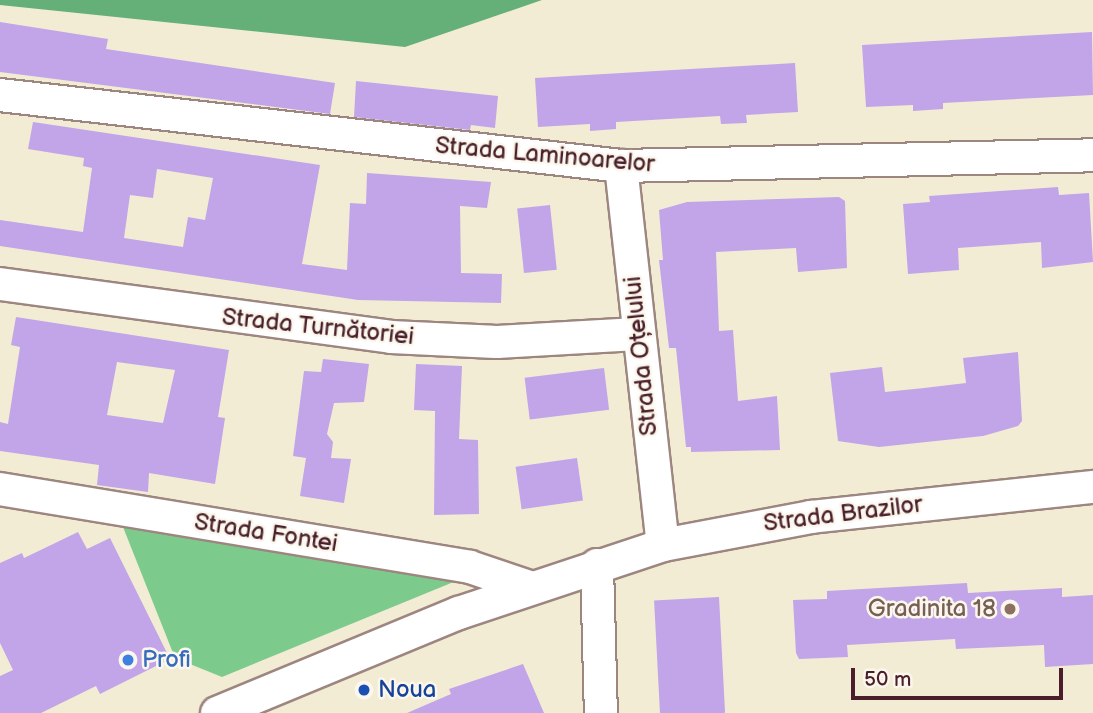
<!DOCTYPE html>
<html>
<head>
<meta charset="utf-8">
<style>
  body { margin:0 }
  #map { position:relative; width:1093px; height:713px; overflow:hidden; background:#f2ecd5; font-family:"Balsamiq Sans",sans-serif }
  div>[style] { position:absolute }
  .green>* { inset:0; background:#7ccb8c }
  .forest>* { inset:0; background:#65af78 }
  .building>* { inset:0; background:#c2a4e9; transform-origin:0 0 }
  .roads { filter:drop-shadow(2px 0 #9e8680) drop-shadow(-2px 0 #9e8680) drop-shadow(0 2px #9e8680) drop-shadow(0 -2px #9e8680) }
  .street>* { height:32px; margin:-16px; padding:0 16px; transform-origin:16px; border-radius:16px; background:#fff }
  .dots>* { width:19px; height:19px; translate:-50% -50%; box-sizing:border-box; border:4px solid #fbf7ec; border-radius:50% }
  span { translate:-50% -50%; white-space:nowrap; text-align:center; line-height:1.15; -webkit-text-stroke:5px #fbf7ec; paint-order:stroke }
  .street-label { font-size:24px; color:#4a1f2b }
  .education-label { font-size:24px; color:#785e54 }
  .right { translate:-100% -50%; text-align:right }
  .shop-label { font-size:24px; color:#366cbe }
  .left { translate:0 -50%; text-align:left }
  .transit-label { font-size:24px; color:#164399 }
  .scale { position:absolute; left:851px; top:668px; width:212px; height:32px; box-sizing:border-box; border:4px solid #4a1f2b; border-top:0; padding-left:9px; font-size:21px; line-height:24px; white-space:nowrap; color:#4a1f2b; -webkit-text-stroke:5px #fbf7ec; paint-order:stroke }
</style>
</head>
<body>
<div id="map">
  <div class="green">
    <div style="clip-path:polygon(123px 527px,180px 536px,456px 581px,222px 677px,175px 658px)"></div>
  </div>
  <div class="forest">
    <div style="clip-path:polygon(0 0,542px 0,405px 47px,0 5px)"></div>
  </div>
  <div class="building">
    <div style="clip-path:polygon(0 22px,108px 39px,106px 49px,335px 83px,330px 114px,0 72px)"></div>
    <div style="clip-path:polygon(1092px 32px,1093px 95px,943px 103px,943px 109px,913px 111px,913px 105px,866px 107px,862px 45px)"></div>
    <div style="clip-path:polygon(795px 63px,798px 112px,746px 115px,747px 123px,721px 124px,720px 116px,616px 122px,616px 129px,590px 131px,590px 124px,538px 127px,535px 78px)"></div>
    <div style="clip-path:polygon(356px 81px,498px 96px,495px 128px,471px 125px,470px 130px,354px 117px)"></div>
    <div style="clip-path:polygon(evenodd,33px 122px,320px 165px,302px 264px,347px 270px,350px 203px,366px 204px,367px 173px,491px 182px,487px 208px,460px 206px,461px 273px,502px 274px,501px 303px,358px 300px,0 246px,0 220px,83px 232px,92px 168px,83px 166px,84px 158px,28px 149px,33px 122px,157px 169px,213px 178px,205px 220px,188px 217px,183px 247px,124px 238px,130px 195px,153px 198px,157px 169px)"></div>
    <div style="clip-path:polygon(1058px 187px,1059px 195px,1089px 193px,1093px 262px,1042px 268px,1041px 242px,958px 248px,959px 270px,908px 274px,903px 204px,930px 202px,929px 196px)"></div>
    <div style="clip-path:polygon(839px 197px,845px 201px,847px 268px,798px 272px,796px 248px,716px 252px,719px 331px,733px 330px,738px 401px,777px 396px,780px 450px,691px 452px,691px 447px,686px 447px,676px 348px,669px 348px,659px 260px,663px 260px,659px 210px,687px 202px)"></div>
    <div style="left:550px;top:205px;width:65px;height:33px;rotate:84deg"></div>
    <div style="clip-path:polygon(evenodd,16px 317px,229px 350px,218px 417px,225px 418px,215px 484px,149px 473px,148px 492px,97px 485px,99px 465px,0 451px,0 422px,8px 424px,20px 347px,11px 345px,16px 317px,117px 362px,175px 370px,163px 423px,107px 415px,117px 362px)"></div>
    <div style="clip-path:polygon(1018px 352px,1022px 421px,1018px 426px,983px 436px,879px 447px,838px 441px,830px 373px,882px 367px,885px 392px,924px 388px,966px 383px,963px 358px)"></div>
    <div style="clip-path:polygon(323px 359px,369px 364px,364px 402px,334px 403px,327px 434px,333px 442px,331px 458px,351px 459px,344px 503px,300px 496px,306px 458px,293px 456px,304px 371px,321px 372px)"></div>
    <div style="clip-path:polygon(416px 364px,462px 366px,459px 439px,478px 440px,479px 514px,434px 515px,435px 411px,414px 410px)"></div>
    <div style="left:604px;top:368px;width:42px;height:80px;rotate:83deg"></div>
    <div style="left:577px;top:458px;width:43px;height:62px;rotate:82deg"></div>
    <div style="clip-path:polygon(78px 532px,87px 549px,110px 538px,170px 659px,100px 694px,96px 686px,41px 713px,0 713px,0 676px,13px 670px,0 643px,0 563px,22px 553px,24px 558px)"></div>
    <div style="clip-path:polygon(967px 583px,968px 593px,1062px 588px,1062px 597px,1093px 595px,1093px 664px,1045px 667px,1044px 645px,956px 649px,955px 639px,847px 645px,848px 657px,799px 659px,796px 653px,793px 600px,827px 599px,827px 591px)"></div>
    <div style="left:719px;top:597px;width:116px;height:65px;rotate:87deg"></div>
    <div style="clip-path:polygon(523px 664px,544px 713px,407px 713px,451px 694px,449px 689px)"></div>
  </div>
  <div class="roads">
    <div class="street">
      <div style="left:0;top:95px;width:625px;rotate:6.52deg"></div>
      <div style="left:621px;top:166px;width:472px;rotate:-1.3deg"></div>
      <div style="left:621px;top:166px;width:381px;rotate:83.7deg"></div>
      <div style="left:0;top:284px;width:395px;rotate:7.7deg"></div>
      <div style="left:391px;top:337px;width:106px;rotate:2.7deg"></div>
      <div style="left:497px;top:342px;width:140px;rotate:-3.3deg"></div>
      <div style="left:0;top:489px;width:476px;rotate:9.4deg"></div>
      <div style="left:470px;top:567px;width:62px;rotate:18.7deg"></div>
      <div style="left:597px;top:565px;width:148px;rotate:88.5deg"></div>
      <div style="left:217px;top:713px;width:262px;rotate:-22.5deg"></div>
      <div style="left:459px;top:613px;width:215px;rotate:-18.4deg"></div>
      <div style="left:663px;top:545px;width:151px;rotate:-10.7deg"></div>
      <div style="left:811px;top:517px;width:284px;rotate:-6.1deg"></div>
    </div>
  </div>
  <div class="dots">
    <div style="left:1010px;top:609px;background:#8d6e63"></div>
    <div style="left:128px;top:660px;background:#3f7fe0"></div>
    <div style="left:364px;top:690px;background:#1a4fb4"></div>
  </div>
  <div class="street-label">
    <span style="left:545px;top:155px;rotate:5deg">Strada Laminoarelor</span>
    <span style="left:318px;top:327px;rotate:6deg">Strada Turnătoriei</span>
    <span style="left:641px;top:356px;rotate:-96deg">Strada Oțelului</span>
    <span style="left:843px;top:514px;rotate:-7deg">Strada Brazilor</span>
    <span style="left:266px;top:533px;rotate:9deg">Strada Fontei</span>
  </div>
  <div class="education-label">
    <span class="right" style="left:996px;top:609px">Gradinita 18</span>
  </div>
  <div class="shop-label">
    <span class="left" style="left:142px;top:660px">Profi</span>
  </div>
  <div class="transit-label">
    <span class="left" style="left:378px;top:690px">Noua</span>
  </div>
  <div class="scale">50 m</div>
</div>
</body>
</html>
